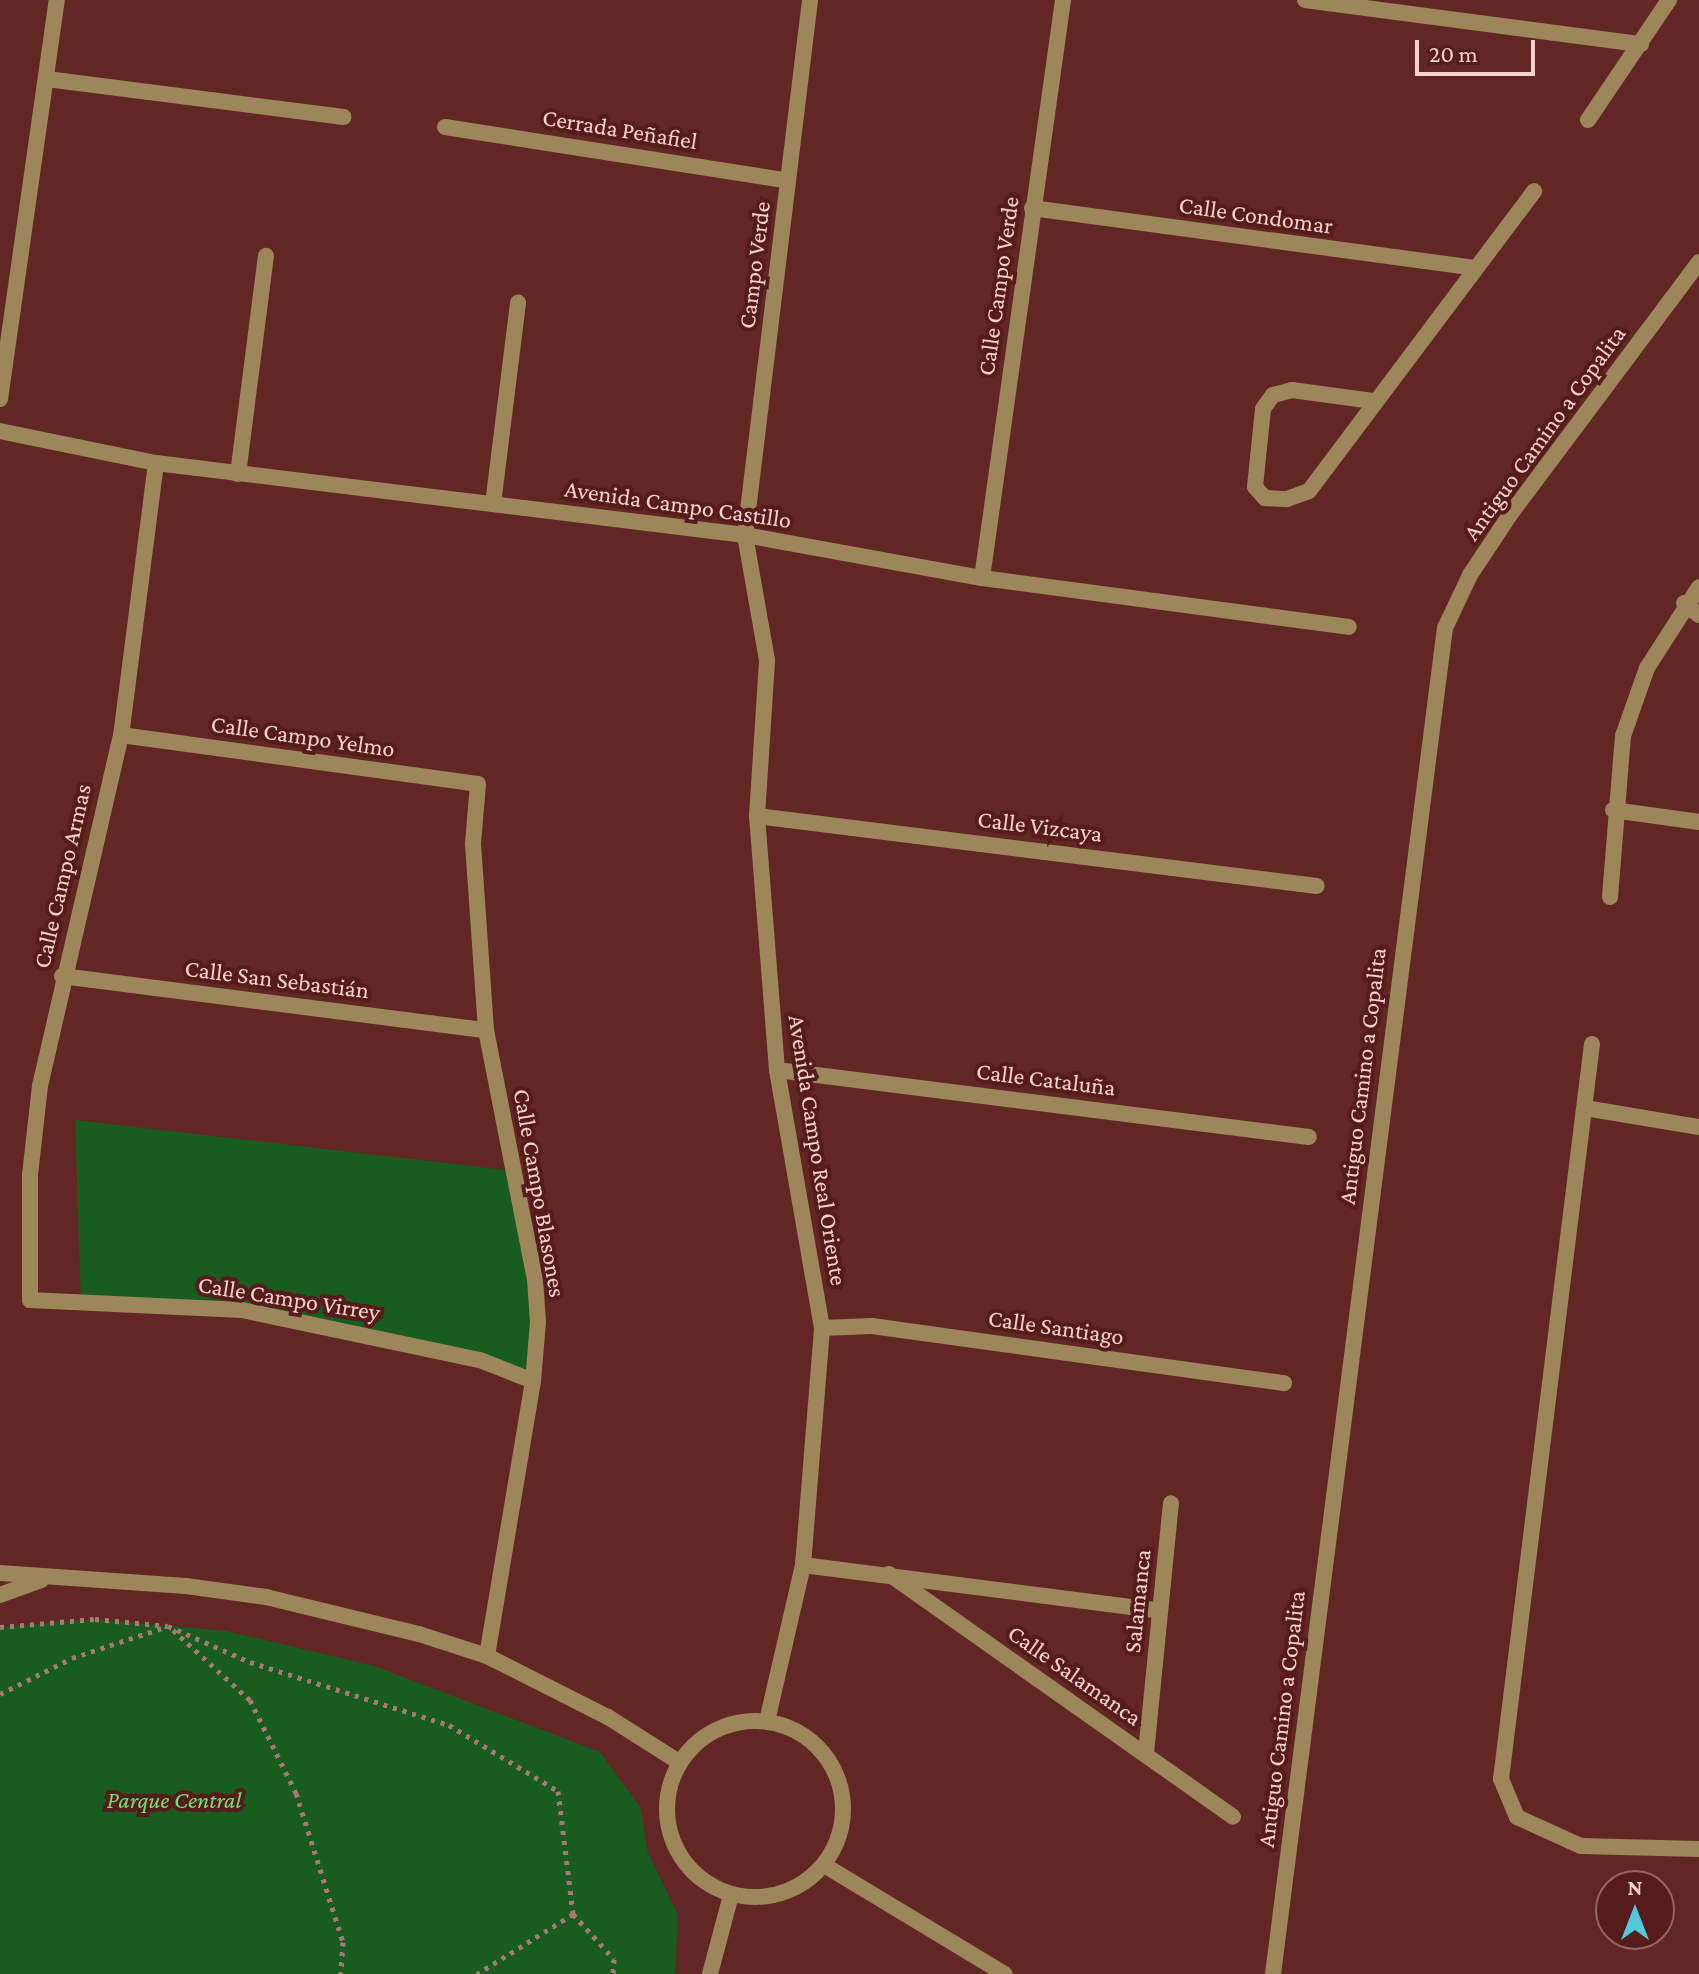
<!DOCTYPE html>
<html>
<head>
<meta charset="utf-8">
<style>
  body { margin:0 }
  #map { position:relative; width:1699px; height:1974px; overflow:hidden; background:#622725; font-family:"Crimson Pro",serif }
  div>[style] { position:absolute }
  .green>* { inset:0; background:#185c20 }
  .path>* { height:5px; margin-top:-2.5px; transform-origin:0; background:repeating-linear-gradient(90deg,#a97875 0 4px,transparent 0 10px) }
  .minor>* { height:16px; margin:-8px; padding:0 8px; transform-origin:8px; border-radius:8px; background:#9c865a }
  .minor>.ring { margin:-8px; padding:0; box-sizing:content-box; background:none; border:16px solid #9c865a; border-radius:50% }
  span { translate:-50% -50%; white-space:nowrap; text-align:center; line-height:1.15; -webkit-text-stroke:8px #561c1b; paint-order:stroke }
  .street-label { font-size:24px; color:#f8d2ce }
  .park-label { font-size:24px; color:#71e177; font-style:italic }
  .north { position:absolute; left:1595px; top:1870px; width:80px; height:80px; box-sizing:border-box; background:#561c1b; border:2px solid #976563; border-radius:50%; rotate:0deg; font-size:22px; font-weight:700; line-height:32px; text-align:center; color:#f8d2ce }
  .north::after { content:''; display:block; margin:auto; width:28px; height:36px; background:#52cbd8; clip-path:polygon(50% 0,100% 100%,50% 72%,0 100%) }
  .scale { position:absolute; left:1415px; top:40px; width:120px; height:36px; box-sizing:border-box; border:4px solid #f8d2ce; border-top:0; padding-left:10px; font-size:24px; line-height:28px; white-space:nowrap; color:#f8d2ce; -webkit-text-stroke:6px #561c1b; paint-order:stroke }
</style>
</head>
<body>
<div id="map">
  <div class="green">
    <div style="clip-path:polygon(75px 1120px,514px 1171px,538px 1322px,533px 1381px,415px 1344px,156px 1304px,81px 1302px)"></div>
    <div style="clip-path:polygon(95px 1619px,226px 1631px,374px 1666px,600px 1752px,640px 1807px,648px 1853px,678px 1915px,675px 1974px,0 1974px,0 1627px)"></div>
  </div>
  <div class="path">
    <div style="left:0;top:1627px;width:95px;rotate:-4.8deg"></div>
    <div style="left:95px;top:1619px;width:73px;rotate:5.5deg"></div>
    <div style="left:168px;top:1626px;width:90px;rotate:23.7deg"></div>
    <div style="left:250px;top:1662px;width:209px;rotate:17.6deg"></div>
    <div style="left:449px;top:1725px;width:127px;rotate:31.2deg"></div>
    <div style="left:558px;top:1791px;width:124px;rotate:83deg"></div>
    <div style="left:573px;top:1914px;width:113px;rotate:148deg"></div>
    <div style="left:173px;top:1630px;width:104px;rotate:42.3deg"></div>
    <div style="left:250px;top:1700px;width:104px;rotate:63.7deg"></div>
    <div style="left:296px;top:1793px;width:156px;rotate:72.5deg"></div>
    <div style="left:343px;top:1942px;width:32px;rotate:94deg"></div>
    <div style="left:0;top:1694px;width:80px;rotate:-26.6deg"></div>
    <div style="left:72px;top:1658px;width:98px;rotate:-18.4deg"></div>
    <div style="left:573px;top:1914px;width:61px;rotate:47.7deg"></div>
    <div style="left:614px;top:1959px;width:15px;rotate:94deg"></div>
  </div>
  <div class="minor">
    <div style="left:1305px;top:0;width:339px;rotate:7.5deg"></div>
    <div style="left:47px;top:79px;width:299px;rotate:7.3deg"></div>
    <div style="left:1588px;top:120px;width:145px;rotate:-56deg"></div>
    <div style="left:445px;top:127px;width:347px;rotate:8.9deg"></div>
    <div style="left:1032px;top:208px;width:445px;rotate:7.7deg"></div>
    <div style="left:0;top:399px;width:403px;rotate:-81.9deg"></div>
    <div style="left:1373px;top:401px;width:82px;rotate:-172.3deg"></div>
    <div style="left:1292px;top:390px;width:20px;rotate:165deg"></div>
    <div style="left:1273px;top:395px;width:17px;rotate:126deg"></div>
    <div style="left:1263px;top:409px;width:78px;rotate:95.9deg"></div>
    <div style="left:1255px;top:487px;width:15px;rotate:48deg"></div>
    <div style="left:1265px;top:498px;width:22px;rotate:3deg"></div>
    <div style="left:1287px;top:499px;width:23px;rotate:-20deg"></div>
    <div style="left:1309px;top:491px;width:375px;rotate:-53.1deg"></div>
    <div style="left:0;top:431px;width:159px;rotate:11.6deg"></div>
    <div style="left:156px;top:463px;width:593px;rotate:6.97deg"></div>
    <div style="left:745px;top:535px;width:241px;rotate:10.3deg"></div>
    <div style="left:982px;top:578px;width:370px;rotate:7.6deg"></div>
    <div style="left:156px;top:463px;width:274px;rotate:97.3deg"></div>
    <div style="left:121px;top:735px;width:360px;rotate:103deg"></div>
    <div style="left:40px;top:1086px;width:90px;rotate:96.4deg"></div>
    <div style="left:30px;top:1175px;width:125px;rotate:90deg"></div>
    <div style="left:30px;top:1300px;width:212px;rotate:2.7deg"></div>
    <div style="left:242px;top:1310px;width:243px;rotate:11.9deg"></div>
    <div style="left:480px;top:1360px;width:57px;rotate:21.6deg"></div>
    <div style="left:238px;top:474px;width:220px;rotate:-82.7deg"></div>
    <div style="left:493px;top:504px;width:203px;rotate:-82.9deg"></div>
    <div style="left:982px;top:578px;width:584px;rotate:-82.02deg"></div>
    <div style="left:1684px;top:603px;width:19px;rotate:39deg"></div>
    <div style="left:121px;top:735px;width:360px;rotate:7.8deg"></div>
    <div style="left:478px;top:784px;width:60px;rotate:94.8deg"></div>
    <div style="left:473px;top:844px;width:186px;rotate:86deg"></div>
    <div style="left:486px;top:1030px;width:254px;rotate:78.9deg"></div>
    <div style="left:535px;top:1279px;width:43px;rotate:86deg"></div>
    <div style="left:538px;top:1322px;width:59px;rotate:94.8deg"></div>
    <div style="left:533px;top:1381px;width:279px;rotate:99.5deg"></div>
    <div style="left:1613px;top:810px;width:87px;rotate:7.9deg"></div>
    <div style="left:757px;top:816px;width:564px;rotate:7.13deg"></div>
    <div style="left:1610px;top:897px;width:162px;rotate:-85.4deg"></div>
    <div style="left:1623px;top:736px;width:72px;rotate:-70.6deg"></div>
    <div style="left:1647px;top:668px;width:96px;rotate:-57.3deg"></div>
    <div style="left:62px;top:976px;width:427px;rotate:7.3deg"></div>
    <div style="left:1592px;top:1044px;width:741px;rotate:97.06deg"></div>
    <div style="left:1501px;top:1779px;width:41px;rotate:67.2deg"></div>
    <div style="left:1517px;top:1817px;width:70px;rotate:24.4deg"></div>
    <div style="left:1581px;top:1846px;width:118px;rotate:1.5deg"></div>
    <div style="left:777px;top:1070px;width:536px;rotate:7.18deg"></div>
    <div style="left:1585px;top:1108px;width:116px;rotate:9.5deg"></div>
    <div style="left:822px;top:1328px;width:50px;rotate:-2.3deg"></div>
    <div style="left:872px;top:1326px;width:416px;rotate:7.9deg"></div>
    <div style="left:803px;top:1565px;width:360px;rotate:7.3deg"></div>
    <div style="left:0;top:1573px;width:186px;rotate:4deg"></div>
    <div style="left:186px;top:1586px;width:81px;rotate:7.8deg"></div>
    <div style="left:266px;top:1597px;width:157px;rotate:13.6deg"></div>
    <div style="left:419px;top:1634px;width:71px;rotate:17.9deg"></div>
    <div style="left:487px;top:1656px;width:136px;rotate:26.8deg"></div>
    <div style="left:608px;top:1717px;width:84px;rotate:32.4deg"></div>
    <div style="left:889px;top:1574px;width:421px;rotate:35.2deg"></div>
    <div style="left:0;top:1595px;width:44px;rotate:-20.1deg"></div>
    <div class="ring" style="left:667px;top:1721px;width:160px;height:160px"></div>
    <div style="left:767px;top:1721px;width:160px;rotate:-77deg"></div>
    <div style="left:803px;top:1565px;width:238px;rotate:-85.4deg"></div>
    <div style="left:822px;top:1328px;width:262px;rotate:-99.9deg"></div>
    <div style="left:777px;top:1070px;width:255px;rotate:-94.5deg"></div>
    <div style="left:757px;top:816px;width:156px;rotate:-86.3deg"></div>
    <div style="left:767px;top:660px;width:127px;rotate:-100deg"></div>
    <div style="left:745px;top:535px;width:539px;rotate:-83.07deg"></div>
    <div style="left:1146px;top:1753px;width:251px;rotate:-84.3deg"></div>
    <div style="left:824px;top:1865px;width:211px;rotate:31.1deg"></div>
    <div style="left:710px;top:1974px;width:82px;rotate:-75.1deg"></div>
    <div style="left:1273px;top:1974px;width:1357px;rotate:-82.72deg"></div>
    <div style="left:1445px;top:628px;width:59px;rotate:-64.7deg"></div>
    <div style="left:1470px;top:575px;width:71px;rotate:-56.5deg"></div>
    <div style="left:1509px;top:516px;width:317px;rotate:-53.2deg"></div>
  </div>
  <div class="street-label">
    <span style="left:620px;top:129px;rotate:9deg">Cerrada Peñafiel</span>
    <span style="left:1256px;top:215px;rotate:8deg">Calle Condomar</span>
    <span style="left:754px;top:265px;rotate:-83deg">Campo Verde</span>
    <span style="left:998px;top:286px;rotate:-82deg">Calle Campo Verde</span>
    <span style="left:1544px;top:433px;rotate:-54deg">Antiguo Camino a Copalita</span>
    <span style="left:678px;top:504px;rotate:8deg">Avenida Campo Castillo</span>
    <span style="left:303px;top:736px;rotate:8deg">Calle Campo Yelmo</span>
    <span style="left:1040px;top:826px;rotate:7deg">Calle Vizcaya</span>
    <span style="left:62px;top:876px;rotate:-77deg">Calle Campo Armas</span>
    <span style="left:277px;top:979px;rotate:7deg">Calle San Sebastián</span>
    <span style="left:1362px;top:1076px;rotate:-83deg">Antiguo Camino a Copalita</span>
    <span style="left:1046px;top:1079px;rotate:7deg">Calle Cataluña</span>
    <span style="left:818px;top:1150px;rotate:81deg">Avenida Campo Real Oriente</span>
    <span style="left:540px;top:1193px;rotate:80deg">Calle Campo Blasones</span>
    <span style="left:289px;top:1298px;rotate:9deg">Calle Campo Virrey</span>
    <span style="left:1056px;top:1327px;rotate:8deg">Calle Santiago</span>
    <span style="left:1137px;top:1601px;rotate:-84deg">Salamanca</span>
    <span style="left:1075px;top:1675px;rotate:35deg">Calle Salamanca</span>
    <span style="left:1281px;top:1719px;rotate:-83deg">Antiguo Camino a Copalita</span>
  </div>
  <div class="park-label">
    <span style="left:174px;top:1800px">Parque Central</span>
  </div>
  <div class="north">N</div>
  <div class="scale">20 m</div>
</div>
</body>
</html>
